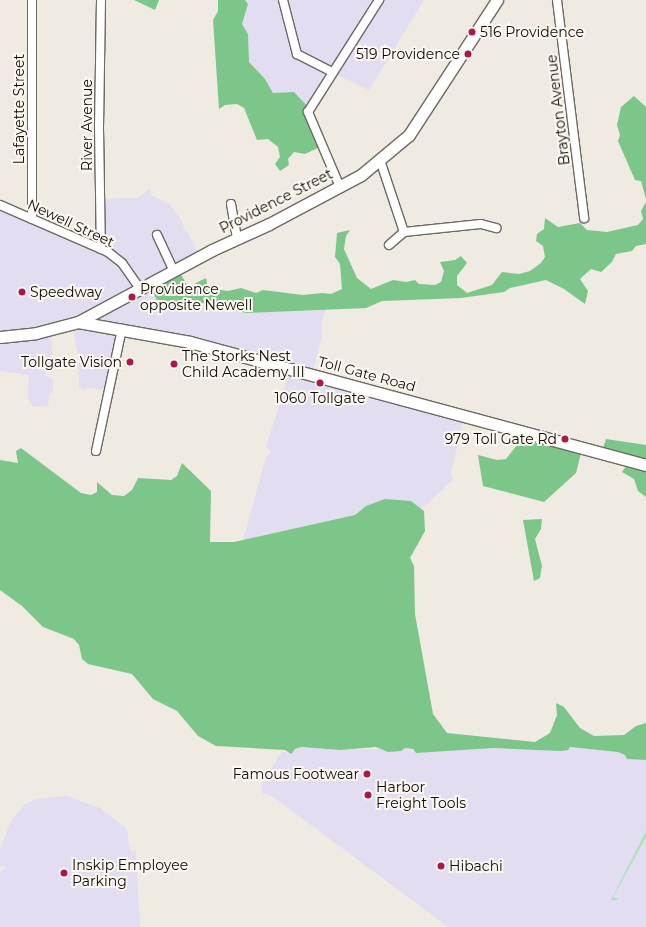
<!DOCTYPE html>
<html>
<head>
<meta charset="utf-8">
<style>
  body { margin:0 }
  #map { position:relative; width:646px; height:927px; overflow:hidden; background:#efeae2; font-family:Montserrat,sans-serif }
  div>[style] { position:absolute }
  .commercial>* { inset:0; background:#e3ddf2 }
  .green>* { inset:0; background:#a4e6af }
  .forest>* { inset:0; background:#7cc68a }
  .roads { filter:drop-shadow(1px 0 #6d6962) drop-shadow(-1px 0 #6d6962) drop-shadow(0 1px #6d6962) drop-shadow(0 -1px #6d6962) }
  .minor>* { height:8px; margin:-4px; padding:0 4px; transform-origin:4px; border-radius:4px; background:#fff }
  .secondary>* { height:11px; margin:-5.5px; padding:0 5.5px; transform-origin:5.5px; border-radius:5.5px; background:#fff }
  .dots>* { width:11px; height:11px; translate:-50% -50%; box-sizing:border-box; border:2px solid #fcf7ef; border-radius:50% }
  span { translate:-50% -50%; white-space:nowrap; text-align:center; line-height:1.15; -webkit-text-stroke:4px #fcf7ef; paint-order:stroke }
  .poi-label { font-size:14px; color:#0d0b09 }
  .left { translate:0 -50%; text-align:left }
  .right { translate:-100% -50%; text-align:right }
  .street-label { font-size:14px; color:#0d0b09 }
</style>
</head>
<body>
<div id="map">
  <div class="commercial">
    <div style="clip-path:polygon(245px 0,424px 0,369px 90px,332px 72px,309px 108px,294px 92px,273px 93px,265px 79px,249px 62px,248px 34px,242px 24px,248px 4px)"></div>
    <div style="clip-path:polygon(151px 188px,150px 195px,169px 204px,182px 221px,184px 228px,192px 240px,200px 258px,179px 269px,157px 300px,220px 306px,246px 313px,326px 310px,321px 323px,322px 336px,312px 374px,463px 419px,451px 475px,453px 479px,437px 495px,421px 509px,411px 501px,366px 506px,355px 515px,243px 540px,266px 457px,271px 452px,266px 447px,290px 370px,123px 331px,106px 390px,89px 388px,83px 390px,79px 387px,78px 354px,72px 326px,51px 330px,52px 354px,45px 375px,53px 379px,53px 392px,49px 394px,48px 406px,33px 407px,28px 398px,29px 375px,0 371px,0 205px,98px 247px,103px 201px,115px 198px,137px 198px)"></div>
    <div style="clip-path:polygon(301px 747px,340px 750px,405px 748px,416px 752px,493px 748px,568px 750px,570px 747px,618px 752px,625px 755px,627px 759px,646px 760px,646px 927px,448px 927px,272px 796px,262px 793px,262px 784px,282px 751px,291px 754px,294px 749px)"></div>
    <div style="clip-path:polygon(67px 796px,100px 808px,127px 829px,130px 850px,136px 851px,140px 927px,0 927px,0 873px,6px 867px,0 866px,0 849px,10px 823px,23px 806px,36px 799px)"></div>
  </div>
  <div class="green">
    <div style="clip-path:polygon(646px 831px,646px 837px,613px 897px,619px 900px,611px 900px)"></div>
  </div>
  <div class="forest">
    <div style="clip-path:polygon(134px 0,159px 0,155px 10px)"></div>
    <div style="clip-path:polygon(218px 0,245px 0,248px 4px,242px 24px,248px 34px,249px 62px,265px 79px,273px 93px,294px 92px,309px 108px,320px 147px,305px 154px,294px 152px,288px 159px,289px 165px,280px 171px,275px 164px,280px 157px,278px 147px,268px 139px,257px 140px,244px 108px,237px 104px,225px 105px,219px 109px,213px 20px,218px 11px)"></div>
    <div style="clip-path:polygon(634px 96px,646px 107px,646px 199px,641px 181px,635px 180px,618px 141px,620px 135px,617px 125px,621px 107px)"></div>
    <div style="clip-path:polygon(646px 202px,646px 244px,636px 246px,632px 251px,616px 254px,612px 262px,601px 272px,591px 269px,580px 279px,588px 291px,585px 304px,564px 289px,546px 280px,510px 288px,504px 292px,461px 298px,382px 301px,366px 308px,246px 313px,220px 306px,157px 300px,149px 286px,179px 271px,187px 285px,190px 286px,206px 278px,207px 284px,215px 289px,228px 291px,241px 288px,256px 293px,263px 290px,303px 295px,322px 293px,331px 294px,342px 289px,340px 264px,335px 257px,337px 233px,350px 230px,346px 236px,344px 249px,357px 278px,371px 289px,393px 280px,406px 282px,415px 280px,419px 284px,435px 285px,441px 282px,444px 271px,440px 262px,455px 260px,461px 256px,467px 263px,457px 276px,457px 285px,467px 293px,492px 285px,502px 272px,519px 274px,530px 271px,541px 263px,545px 257px,543px 246px,536px 241px,537px 234px,544px 229px,545px 218px,558px 227px,580px 223px,587px 230px,607px 232px,638px 225px,643px 219px,641px 211px)"></div>
    <div style="clip-path:polygon(520px 432px,582px 449px,576px 473px,544px 502px,483px 486px,478px 455px,497px 460px,506px 459px,517px 445px)"></div>
    <div style="clip-path:polygon(606px 439px,646px 445px,646px 497px,638px 491px,634px 479px,622px 472px,629px 462px,601px 454px)"></div>
    <div style="clip-path:polygon(21px 448px,81px 493px,91px 495px,97px 492px,97px 482px,112px 495px,124px 496px,132px 490px,138px 478px,171px 480px,177px 476px,182px 463px,211px 491px,210px 542px,234px 542px,355px 515px,366px 506px,385px 499px,411px 501px,424px 511px,425px 531px,410px 558px,414px 566px,415px 614px,433px 714px,447px 733px,535px 742px,550px 733px,557px 715px,556px 703px,564px 707px,580px 728px,594px 736px,624px 735px,636px 726px,646px 723px,646px 760px,627px 759px,625px 755px,618px 752px,570px 747px,568px 750px,561px 751px,493px 748px,416px 753px,413px 749px,405px 748px,401px 751px,388px 752px,376px 747px,340px 750px,301px 747px,295px 749px,291px 754px,285px 750px,216px 746px,198px 736px,177px 711px,153px 699px,132px 674px,88px 664px,82px 659px,79px 645px,74px 639px,43px 627px,22px 606px,0 590px,0 460px,18px 463px,16px 451px)"></div>
    <div style="clip-path:polygon(542px 519px,541px 529px,535px 539px,542px 566px,540px 578px,534px 581px,523px 520px)"></div>
  </div>
  <div class="roads">
    <div class="minor">
      <div style="left:32px;top:0;width:219px;rotate:90deg"></div>
      <div style="left:101px;top:0;width:128px;rotate:90.9deg"></div>
      <div style="left:99px;top:128px;width:121px;rotate:89.1deg"></div>
      <div style="left:283px;top:0;width:56px;rotate:75.5deg"></div>
      <div style="left:297px;top:54px;width:39px;rotate:27deg"></div>
      <div style="left:557px;top:0;width:220px;rotate:82.9deg"></div>
      <div style="left:380px;top:160px;width:76px;rotate:71.6deg"></div>
      <div style="left:340px;top:187px;width:82px;rotate:-113.1deg"></div>
      <div style="left:308px;top:112px;width:133px;rotate:-57.6deg"></div>
      <div style="left:231px;top:204px;width:35px;rotate:80deg"></div>
      <div style="left:0;top:205px;width:118px;rotate:23.5deg"></div>
      <div style="left:108px;top:252px;width:18px;rotate:38deg"></div>
      <div style="left:122px;top:263px;width:32px;rotate:55deg"></div>
      <div style="left:404px;top:232px;width:77px;rotate:-5.9deg"></div>
      <div style="left:481px;top:224px;width:16px;rotate:15deg"></div>
      <div style="left:157px;top:235px;width:40px;rotate:65deg"></div>
      <div style="left:389px;top:245px;width:20px;rotate:-41deg"></div>
      <div style="left:96px;top:451px;width:125px;rotate:-78deg"></div>
    </div>
    <div class="secondary">
      <div style="left:78px;top:322px;width:114px;rotate:10.1deg"></div>
      <div style="left:190px;top:342px;width:472px;rotate:15.1deg"></div>
      <div style="left:0;top:337px;width:36px;rotate:-6deg"></div>
      <div style="left:36px;top:333px;width:43px;rotate:-14.7deg"></div>
      <div style="left:78px;top:322px;width:152px;rotate:-28.2deg"></div>
      <div style="left:212px;top:250px;width:63px;rotate:-24.5deg"></div>
      <div style="left:269px;top:224px;width:104px;rotate:-28deg"></div>
      <div style="left:361px;top:175px;width:62px;rotate:-39.8deg"></div>
      <div style="left:409px;top:135px;width:161px;rotate:-56.9deg"></div>
    </div>
  </div>
  <div class="dots">
    <div style="left:472px;top:32px;background:#aa184f"></div>
    <div style="left:468px;top:54px;background:#aa184f"></div>
    <div style="left:22px;top:292px;background:#aa184f"></div>
    <div style="left:132px;top:297px;background:#aa184f"></div>
    <div style="left:130px;top:362px;background:#aa184f"></div>
    <div style="left:174px;top:364px;background:#aa184f"></div>
    <div style="left:320px;top:383px;background:#aa184f"></div>
    <div style="left:565px;top:439px;background:#aa184f"></div>
    <div style="left:367px;top:774px;background:#aa184f"></div>
    <div style="left:368px;top:795px;background:#aa184f"></div>
    <div style="left:441px;top:866px;background:#aa184f"></div>
    <div style="left:64px;top:873px;background:#aa184f"></div>
  </div>
  <div class="poi-label">
    <span class="left" style="left:480px;top:32px">516 Providence</span>
    <span class="right" style="left:460px;top:54px">519 Providence</span>
    <span class="left" style="left:140px;top:297px">Providence<br>opposite Newell</span>
    <span class="left" style="left:30px;top:292px">Speedway</span>
    <span class="left" style="left:182px;top:364px">The Storks Nest<br>Child Academy III</span>
    <span class="right" style="left:122px;top:362px">Tollgate Vision</span>
    <span style="left:320px;top:398px">1060 Tollgate</span>
    <span class="right" style="left:557px;top:439px">979 Toll Gate Rd</span>
    <span class="right" style="left:359px;top:774px">Famous Footwear</span>
    <span class="left" style="left:376px;top:795px">Harbor<br>Freight Tools</span>
    <span class="left" style="left:72px;top:873px">Inskip Employee<br>Parking</span>
    <span class="left" style="left:449px;top:866px">Hibachi</span>
  </div>
  <div class="street-label">
    <span style="left:19px;top:109px;rotate:-90deg">Lafayette Street</span>
    <span style="left:558px;top:110px;rotate:-97deg">Brayton Avenue</span>
    <span style="left:87px;top:125px;rotate:-90deg">River Avenue</span>
    <span style="left:276px;top:201px;rotate:-27deg">Providence Street</span>
    <span style="left:71px;top:223px;rotate:25deg">Newell Street</span>
    <span style="left:367px;top:374px;rotate:15deg">Toll Gate Road</span>
  </div>
</div>
</body>
</html>
